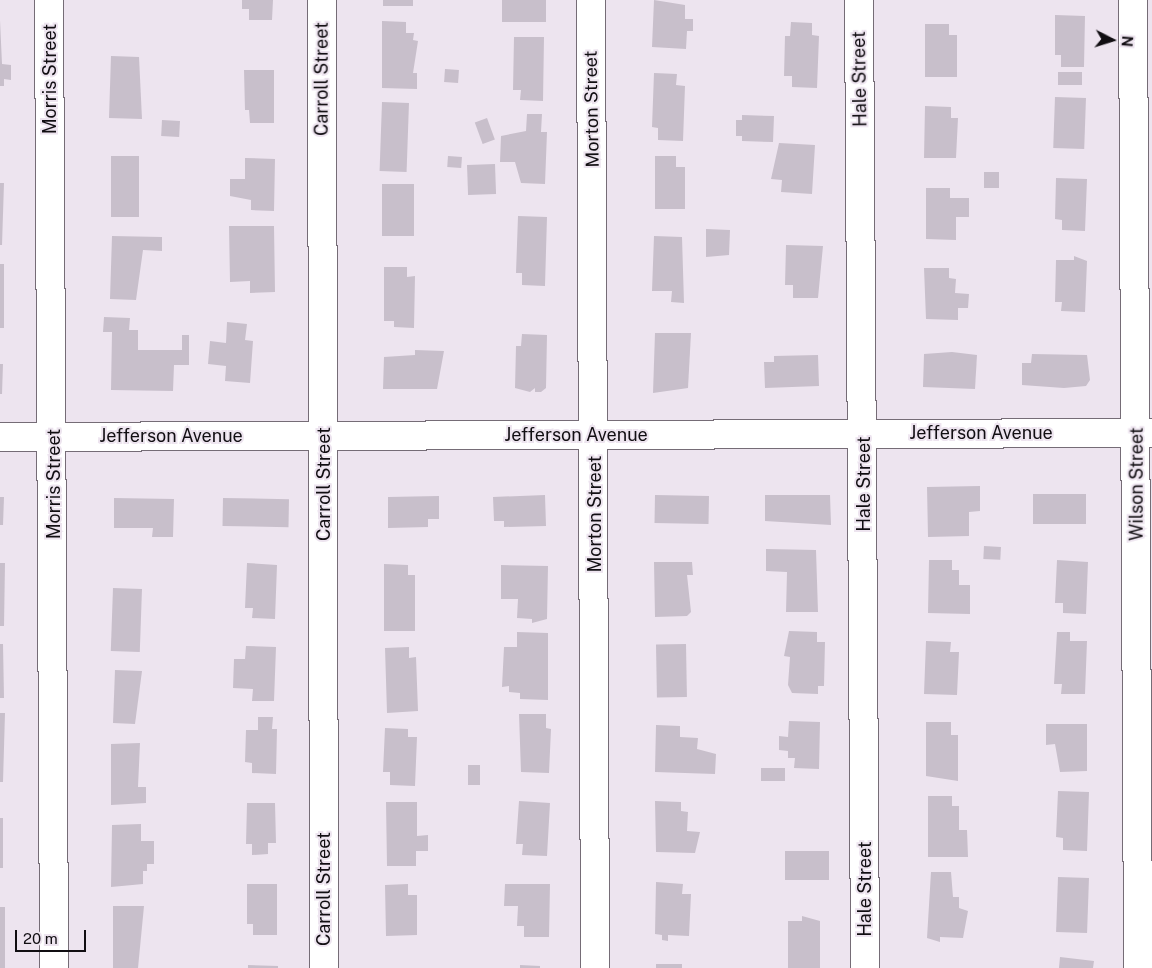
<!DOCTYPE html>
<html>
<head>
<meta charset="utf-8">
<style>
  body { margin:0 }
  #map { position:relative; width:1152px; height:968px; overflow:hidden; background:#ede4ef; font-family:"Public Sans",sans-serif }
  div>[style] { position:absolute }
  .building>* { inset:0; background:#c8bfcb; transform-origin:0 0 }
  .roads { filter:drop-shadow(1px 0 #756c76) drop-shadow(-1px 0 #756c76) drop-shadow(0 1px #756c76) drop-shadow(0 -1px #756c76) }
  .minor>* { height:28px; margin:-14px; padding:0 14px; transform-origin:14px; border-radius:14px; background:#fff }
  span { translate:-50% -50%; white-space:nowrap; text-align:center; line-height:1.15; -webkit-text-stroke:4px #ede4ef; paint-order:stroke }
  .street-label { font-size:18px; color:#110e12 }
  .north { position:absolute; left:1087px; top:15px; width:50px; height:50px; -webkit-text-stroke:4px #ede4ef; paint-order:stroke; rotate:95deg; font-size:14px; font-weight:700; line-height:20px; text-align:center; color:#110e12 }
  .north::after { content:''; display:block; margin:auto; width:18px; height:22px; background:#110e12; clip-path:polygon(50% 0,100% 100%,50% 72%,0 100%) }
  .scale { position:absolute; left:15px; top:930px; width:71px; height:22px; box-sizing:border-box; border:2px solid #110e12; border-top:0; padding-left:6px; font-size:15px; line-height:18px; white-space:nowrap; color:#110e12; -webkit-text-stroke:4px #ede4ef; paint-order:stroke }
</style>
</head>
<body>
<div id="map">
  <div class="building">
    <div style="clip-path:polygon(242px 0,273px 0,272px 20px,249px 20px,249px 9px,242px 9px)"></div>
    <div style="left:383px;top:0;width:30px;height:6px"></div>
    <div style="left:502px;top:0;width:44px;height:22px"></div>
    <div style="clip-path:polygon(654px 0,685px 5px,685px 19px,693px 19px,693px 31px,687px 31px,686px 49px,652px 47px)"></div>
    <div style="clip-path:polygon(1055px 15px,1085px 16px,1084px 67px,1061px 67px,1061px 55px,1055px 55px)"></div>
    <div style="clip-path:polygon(0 20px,2px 64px,11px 65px,11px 80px,4px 79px,4px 86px,0 86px)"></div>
    <div style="clip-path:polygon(382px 21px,406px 22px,406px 33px,414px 33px,413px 40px,418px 41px,413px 73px,417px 73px,417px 89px,382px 88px)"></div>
    <div style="clip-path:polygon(791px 22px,812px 23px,812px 35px,819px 36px,817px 88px,792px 87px,792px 76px,784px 76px,785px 36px,790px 36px)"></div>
    <div style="clip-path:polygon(925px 24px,949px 24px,949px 35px,957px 35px,957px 77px,925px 77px)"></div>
    <div style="clip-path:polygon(514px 37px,544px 37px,543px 101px,520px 100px,521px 90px,513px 90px)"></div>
    <div style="clip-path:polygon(111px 56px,139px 57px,142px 119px,109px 118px)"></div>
    <div style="left:445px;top:69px;width:14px;height:13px;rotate:4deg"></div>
    <div style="clip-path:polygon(244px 70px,274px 70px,274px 123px,250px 123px,249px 110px,245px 110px)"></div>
    <div style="left:1058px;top:72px;width:24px;height:13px"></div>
    <div style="clip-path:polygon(654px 73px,677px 74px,676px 85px,685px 86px,683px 141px,658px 140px,658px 128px,652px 127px)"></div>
    <div style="left:1055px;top:97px;width:31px;height:51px;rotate:2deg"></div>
    <div style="left:382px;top:102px;width:27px;height:69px;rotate:2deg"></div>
    <div style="clip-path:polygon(925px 106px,951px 107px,951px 118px,958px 118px,956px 158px,924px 158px)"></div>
    <div style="clip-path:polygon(527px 114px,542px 114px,541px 132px,547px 132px,545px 184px,521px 183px,515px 162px,500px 162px,501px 136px,526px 131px)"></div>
    <div style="clip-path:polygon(742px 115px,774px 116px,773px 142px,742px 141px,742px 136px,736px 136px,736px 120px,742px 120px)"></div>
    <div style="left:487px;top:118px;width:23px;height:13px;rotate:70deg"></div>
    <div style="left:162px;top:120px;width:18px;height:16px;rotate:3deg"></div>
    <div style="clip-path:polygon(779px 143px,815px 145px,812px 194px,781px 192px,782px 180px,771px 179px)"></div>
    <div style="left:111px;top:156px;width:28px;height:61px"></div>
    <div style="left:448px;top:156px;width:14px;height:11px;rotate:4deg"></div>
    <div style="clip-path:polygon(655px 156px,676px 156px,676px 167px,685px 167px,685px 209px,655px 209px)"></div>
    <div style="clip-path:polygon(245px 158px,275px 159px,274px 211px,251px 210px,251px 200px,230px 196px,230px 179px,245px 179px)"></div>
    <div style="left:495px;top:164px;width:30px;height:28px;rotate:88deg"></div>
    <div style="left:984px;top:172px;width:15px;height:16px"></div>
    <div style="clip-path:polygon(1056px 178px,1087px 179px,1085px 231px,1062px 230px,1062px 220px,1055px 219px)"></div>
    <div style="clip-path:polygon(0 183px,4px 183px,2px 245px,0 245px)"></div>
    <div style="left:382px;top:184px;width:32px;height:52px"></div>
    <div style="clip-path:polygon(926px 188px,950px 188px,950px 198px,969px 198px,969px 217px,956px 217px,956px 240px,926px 239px)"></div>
    <div style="clip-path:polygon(518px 216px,547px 217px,545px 286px,522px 285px,522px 273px,516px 273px)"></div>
    <div style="clip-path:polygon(229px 226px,274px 226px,275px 292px,250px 293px,250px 281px,230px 282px)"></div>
    <div style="clip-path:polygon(706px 229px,730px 230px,729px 255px,706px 257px)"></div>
    <div style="clip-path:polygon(112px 236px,162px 237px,162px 251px,143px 250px,136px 300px,110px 299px)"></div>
    <div style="clip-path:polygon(654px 236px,682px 237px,684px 303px,671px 302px,672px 291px,652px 291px)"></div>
    <div style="clip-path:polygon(786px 245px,823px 246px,818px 298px,793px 298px,793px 285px,785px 285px)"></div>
    <div style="clip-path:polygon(1074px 256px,1087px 261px,1085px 312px,1061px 311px,1062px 302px,1055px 302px,1056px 260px,1074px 260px)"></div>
    <div style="left:0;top:264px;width:4px;height:64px"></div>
    <div style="clip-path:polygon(384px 267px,407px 267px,407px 277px,415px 276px,414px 328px,394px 327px,394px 321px,384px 321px)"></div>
    <div style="clip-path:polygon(924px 268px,949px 268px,949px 278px,956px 279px,955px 293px,969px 294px,968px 308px,958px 308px,958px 320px,926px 319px)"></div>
    <div style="clip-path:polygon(104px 317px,130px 318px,129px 330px,138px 330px,138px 350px,182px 350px,182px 335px,189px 335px,189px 365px,174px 365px,173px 391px,111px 390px,112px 332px,103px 332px)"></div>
    <div style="clip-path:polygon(227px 322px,247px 324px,245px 340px,253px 341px,250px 383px,225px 381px,226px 366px,208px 364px,210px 341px,226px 343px)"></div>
    <div style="clip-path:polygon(655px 333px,691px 333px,688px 388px,653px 393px)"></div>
    <div style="clip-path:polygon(522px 334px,547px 335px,546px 388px,541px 392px,535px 392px,535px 388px,530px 392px,515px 388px,516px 346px,521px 346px)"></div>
    <div style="clip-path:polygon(415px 350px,444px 351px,437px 389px,383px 389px,384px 357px,415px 355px)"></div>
    <div style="clip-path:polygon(952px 352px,977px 355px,975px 389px,923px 387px,924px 354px)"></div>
    <div style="clip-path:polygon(1032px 354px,1087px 355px,1090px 380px,1086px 386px,1064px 388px,1022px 385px,1022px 363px,1031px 363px)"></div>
    <div style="clip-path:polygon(818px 355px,819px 386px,765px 388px,764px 362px,774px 362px,774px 356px)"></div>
    <div style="clip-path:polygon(0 364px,3px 364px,2px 394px,0 394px)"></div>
    <div style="clip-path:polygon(980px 486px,980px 511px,969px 512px,969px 536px,928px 537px,927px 487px)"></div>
    <div style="left:1086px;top:494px;width:30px;height:53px;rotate:90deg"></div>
    <div style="clip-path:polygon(545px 495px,546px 526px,504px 527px,504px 521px,494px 521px,493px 497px)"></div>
    <div style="left:655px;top:495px;width:54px;height:28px;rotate:1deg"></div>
    <div style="clip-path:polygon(765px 495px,830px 495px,831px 525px,765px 521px)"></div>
    <div style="clip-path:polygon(439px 496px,439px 519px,428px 519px,428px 527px,388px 528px,388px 497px)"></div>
    <div style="clip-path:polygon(0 497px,4px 497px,3px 525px,0 525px)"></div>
    <div style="clip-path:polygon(114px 498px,174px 499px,173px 537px,152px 537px,153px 528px,114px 528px)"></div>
    <div style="left:223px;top:498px;width:66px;height:28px;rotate:1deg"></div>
    <div style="left:984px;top:546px;width:17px;height:13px;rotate:3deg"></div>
    <div style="clip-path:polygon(766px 549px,816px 550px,818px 612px,786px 612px,787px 572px,766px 571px)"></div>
    <div style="clip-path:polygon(929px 560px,952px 560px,952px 570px,959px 570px,959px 585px,970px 585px,970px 614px,928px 613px)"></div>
    <div style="clip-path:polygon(1057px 560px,1088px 562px,1086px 614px,1063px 613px,1063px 603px,1055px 603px)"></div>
    <div style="clip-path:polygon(654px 562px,692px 562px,693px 575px,687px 575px,691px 612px,687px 616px,655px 617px)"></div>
    <div style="clip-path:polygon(0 563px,5px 563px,4px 626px,0 626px)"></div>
    <div style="clip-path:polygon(247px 563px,277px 565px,275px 619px,252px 618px,253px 608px,245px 608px)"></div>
    <div style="clip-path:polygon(384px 564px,408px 565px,408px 575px,415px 575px,415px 631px,384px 631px)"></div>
    <div style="clip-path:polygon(501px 565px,548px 566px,547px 619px,532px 623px,532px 619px,517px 618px,518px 599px,501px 599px)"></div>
    <div style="left:113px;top:588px;width:29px;height:63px;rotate:2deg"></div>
    <div style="clip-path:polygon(789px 631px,817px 632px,817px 642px,825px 642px,824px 686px,818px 686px,818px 694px,792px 693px,788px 685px,790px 657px,784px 656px)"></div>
    <div style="clip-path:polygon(517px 632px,548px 633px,548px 700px,520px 699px,520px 693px,509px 692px,509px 686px,502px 687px,504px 647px,517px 647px)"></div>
    <div style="clip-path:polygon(1057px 632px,1070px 632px,1070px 641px,1087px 641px,1085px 694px,1061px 694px,1062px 684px,1054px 684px)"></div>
    <div style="clip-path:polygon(926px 641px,951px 642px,950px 652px,959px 652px,957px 695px,924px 694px)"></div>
    <div style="clip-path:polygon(0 644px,3px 644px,4px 698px,0 698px)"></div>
    <div style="left:686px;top:644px;width:53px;height:30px;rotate:89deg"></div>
    <div style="clip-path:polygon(246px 646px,276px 647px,274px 701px,252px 701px,253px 689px,233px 688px,234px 659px,245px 659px)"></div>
    <div style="clip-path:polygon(409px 647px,409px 658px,416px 657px,418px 711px,387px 713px,385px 648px)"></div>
    <div style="clip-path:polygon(115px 670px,142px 671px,135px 724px,113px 723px)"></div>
    <div style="clip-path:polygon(0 713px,5px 713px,3px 782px,0 782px)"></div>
    <div style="clip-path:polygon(519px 714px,546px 714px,546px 728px,551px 729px,549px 773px,521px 772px)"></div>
    <div style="clip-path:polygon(258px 717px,273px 717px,272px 729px,277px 729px,276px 774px,252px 773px,252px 763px,245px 762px,246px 730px,258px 730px)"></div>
    <div style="clip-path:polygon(789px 721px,820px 722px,819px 769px,794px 768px,795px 758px,788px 758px,788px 751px,779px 750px,779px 736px,788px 737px)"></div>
    <div style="clip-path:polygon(926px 722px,951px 722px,951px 735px,958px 735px,958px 781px,926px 776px)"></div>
    <div style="clip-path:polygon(1046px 724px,1087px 724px,1087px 771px,1060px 772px,1055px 744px,1046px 745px)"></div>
    <div style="clip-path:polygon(656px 725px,680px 726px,680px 737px,698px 738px,697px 749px,716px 754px,715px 774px,655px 772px)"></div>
    <div style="clip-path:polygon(385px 728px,408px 729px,408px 737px,417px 737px,415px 786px,390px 785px,390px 772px,383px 772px)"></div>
    <div style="clip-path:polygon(140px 743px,138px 787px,146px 787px,146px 803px,111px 805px,111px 744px)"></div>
    <div style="left:468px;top:765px;width:12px;height:20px"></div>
    <div style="left:761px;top:768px;width:24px;height:13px"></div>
    <div style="clip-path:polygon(1058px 791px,1089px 792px,1087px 851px,1063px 850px,1063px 838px,1056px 837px)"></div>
    <div style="clip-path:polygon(928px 796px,952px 796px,952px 806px,959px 806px,959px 830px,967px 830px,968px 857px,928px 857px)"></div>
    <div style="clip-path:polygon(519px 801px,550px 803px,547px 856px,522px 855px,523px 844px,516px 844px)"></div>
    <div style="clip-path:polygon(655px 801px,681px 802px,681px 811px,688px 812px,687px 831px,700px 832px,695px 853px,656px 852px)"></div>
    <div style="clip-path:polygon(386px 802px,417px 802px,417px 836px,428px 835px,428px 851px,416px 851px,416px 866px,387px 866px)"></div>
    <div style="clip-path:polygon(247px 803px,275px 803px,276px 843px,268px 843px,268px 854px,252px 855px,252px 844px,246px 844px)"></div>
    <div style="left:0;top:818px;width:3px;height:50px"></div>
    <div style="clip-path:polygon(141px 824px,141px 841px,154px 841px,154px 864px,147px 864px,147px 871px,143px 871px,143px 884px,111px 887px,112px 825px)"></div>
    <div style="left:785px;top:851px;width:44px;height:29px"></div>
    <div style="clip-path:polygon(931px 872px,951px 872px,953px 897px,959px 897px,959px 908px,968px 911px,963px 938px,940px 937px,940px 942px,927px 938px)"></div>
    <div style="left:1058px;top:877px;width:31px;height:55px;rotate:2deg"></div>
    <div style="clip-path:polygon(656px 882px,683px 884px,682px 894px,691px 894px,689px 936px,668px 935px,668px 941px,662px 940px,662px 935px,655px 934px)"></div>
    <div style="clip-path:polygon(247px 884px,277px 884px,277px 935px,253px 935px,253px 924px,247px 924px)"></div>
    <div style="clip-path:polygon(408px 884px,408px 895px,417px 895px,417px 935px,386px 936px,385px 885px)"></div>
    <div style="clip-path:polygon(505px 884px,550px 884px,549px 937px,524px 937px,524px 926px,517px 926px,518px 906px,504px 906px)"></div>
    <div style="clip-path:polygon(113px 906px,144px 906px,138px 968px,113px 968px)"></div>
    <div style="left:0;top:907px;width:5px;height:61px"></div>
    <div style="clip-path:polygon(802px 916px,820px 921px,820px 968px,788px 968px,788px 921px,802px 921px)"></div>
    <div style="clip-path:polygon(1060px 957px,1094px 961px,1093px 968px,1059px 968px)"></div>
    <div style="left:656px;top:964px;width:26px;height:4px"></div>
    <div style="clip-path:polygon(248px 965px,278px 966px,278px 968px,248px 968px)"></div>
    <div style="clip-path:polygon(520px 965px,540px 966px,540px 968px,520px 968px)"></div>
  </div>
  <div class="roads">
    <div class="minor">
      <div style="left:49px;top:0;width:968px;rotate:89.7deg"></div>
      <div style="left:322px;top:0;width:968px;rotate:89.88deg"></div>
      <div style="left:591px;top:0;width:968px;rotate:89.76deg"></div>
      <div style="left:859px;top:0;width:968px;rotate:89.64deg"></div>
      <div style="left:1133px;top:0;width:968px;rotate:89.7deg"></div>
      <div style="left:0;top:437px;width:1152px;rotate:-0.2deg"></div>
    </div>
  </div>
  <div class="street-label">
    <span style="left:50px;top:79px;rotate:-90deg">Morris Street</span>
    <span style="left:322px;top:79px;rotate:-90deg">Carroll Street</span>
    <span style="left:860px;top:79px;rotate:-91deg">Hale Street</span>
    <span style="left:592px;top:109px;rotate:-91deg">Morton Street</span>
    <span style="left:981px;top:433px">Jefferson Avenue</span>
    <span style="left:576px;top:435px">Jefferson Avenue</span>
    <span style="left:171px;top:436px">Jefferson Avenue</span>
    <span style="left:54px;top:484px;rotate:-90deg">Morris Street</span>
    <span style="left:324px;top:484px;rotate:-90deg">Carroll Street</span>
    <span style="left:864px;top:484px;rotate:-90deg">Hale Street</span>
    <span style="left:1137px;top:484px;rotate:-90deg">Wilson Street</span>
    <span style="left:595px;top:514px;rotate:-90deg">Morton Street</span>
    <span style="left:324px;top:889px;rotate:-90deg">Carroll Street</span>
    <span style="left:865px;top:889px;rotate:-90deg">Hale Street</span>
  </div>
  <div class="north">N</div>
  <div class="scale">20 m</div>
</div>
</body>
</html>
